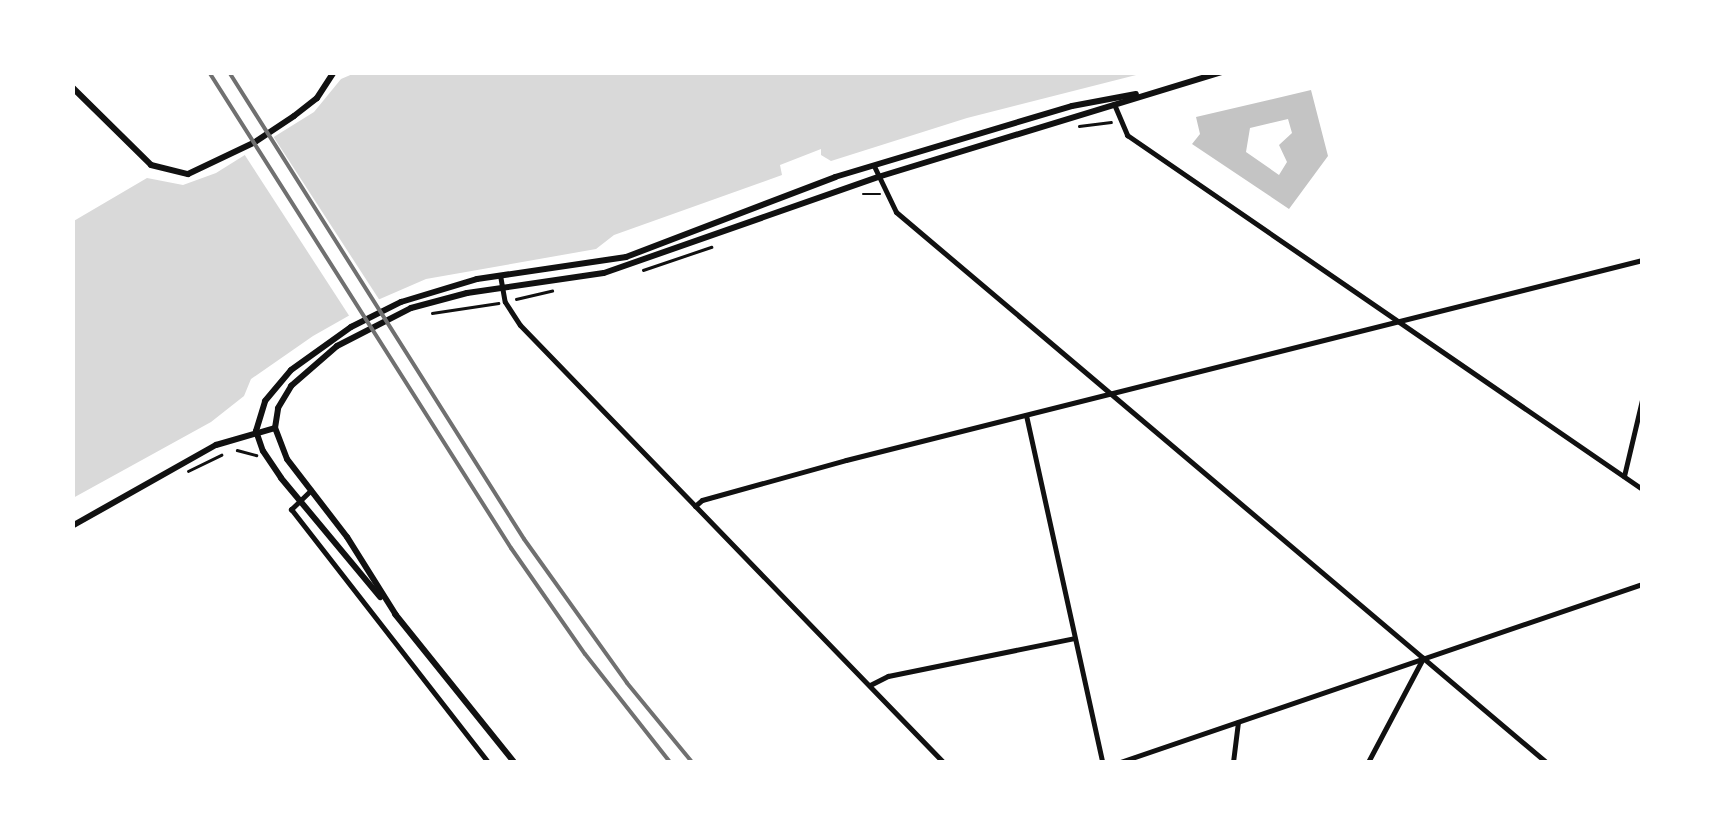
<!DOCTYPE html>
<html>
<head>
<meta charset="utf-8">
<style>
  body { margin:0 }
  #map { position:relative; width:1715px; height:835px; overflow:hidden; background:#fff; font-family:Rubik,sans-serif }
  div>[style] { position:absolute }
  .water>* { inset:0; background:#d9d9d9 }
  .pier>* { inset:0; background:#fff; transform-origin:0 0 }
  .building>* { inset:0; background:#c4c4c4 }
  .path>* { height:2.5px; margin:-1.25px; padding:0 1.25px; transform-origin:1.25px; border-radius:1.25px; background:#111 }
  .minor>* { height:5px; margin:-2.5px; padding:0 2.5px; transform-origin:2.5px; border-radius:2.5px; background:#111 }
  .tertiary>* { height:6px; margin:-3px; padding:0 3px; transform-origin:3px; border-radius:3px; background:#111 }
  .rail>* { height:4px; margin:-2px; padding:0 2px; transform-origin:2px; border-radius:2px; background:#707070 }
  span { translate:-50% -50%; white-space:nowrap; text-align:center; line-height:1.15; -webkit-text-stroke:8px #fff; paint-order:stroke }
  .frame { position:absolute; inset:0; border:75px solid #fff; pointer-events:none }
</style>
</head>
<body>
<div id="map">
  <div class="water">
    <div style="clip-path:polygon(355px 73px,1144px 73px,967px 118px,831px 161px,821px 155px,821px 149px,780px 165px,782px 175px,614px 235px,596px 249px,426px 279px,373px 302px,313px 336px,251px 379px,244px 396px,211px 422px,73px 498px,72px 222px,147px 178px,183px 185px,216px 173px,314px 112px,341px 79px)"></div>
  </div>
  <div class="pier">
    <div style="left:271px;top:133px;width:203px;height:34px;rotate:57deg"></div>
  </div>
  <div class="building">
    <div style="clip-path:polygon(evenodd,1311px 90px,1328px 156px,1289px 209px,1192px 144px,1200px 134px,1196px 117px,1311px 90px,1288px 119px,1292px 133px,1279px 145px,1287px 162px,1279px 175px,1246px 152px,1250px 128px,1288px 119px)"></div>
  </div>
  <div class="path">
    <div style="left:1079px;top:126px;width:32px;rotate:-7deg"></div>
    <div style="left:863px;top:194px;width:17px"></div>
    <div style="left:643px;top:270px;width:72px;rotate:-18.7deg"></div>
    <div style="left:516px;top:299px;width:37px;rotate:-13deg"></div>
    <div style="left:432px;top:313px;width:67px;rotate:-8.6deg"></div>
    <div style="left:237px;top:450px;width:20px;rotate:15deg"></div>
    <div style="left:188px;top:471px;width:37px;rotate:-26deg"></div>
  </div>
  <div class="minor">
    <div style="left:1114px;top:104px;width:34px;rotate:67deg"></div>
    <div style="left:1127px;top:135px;width:625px;rotate:34.5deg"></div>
    <div style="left:874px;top:166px;width:51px;rotate:64.4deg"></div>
    <div style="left:896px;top:212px;width:851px;rotate:40.24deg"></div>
    <div style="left:500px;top:275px;width:27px;rotate:80deg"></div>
    <div style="left:505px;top:302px;width:27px;rotate:57deg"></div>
    <div style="left:520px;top:325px;width:608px;rotate:45.93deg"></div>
    <div style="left:1026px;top:415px;width:355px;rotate:77.6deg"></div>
    <div style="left:1624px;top:476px;width:78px;rotate:-76.7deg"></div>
    <div style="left:311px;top:490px;width:28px;rotate:136deg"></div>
    <div style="left:291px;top:509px;width:321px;rotate:52.1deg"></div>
    <div style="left:695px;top:506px;width:9px;rotate:-41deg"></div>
    <div style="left:702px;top:500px;width:149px;rotate:-15.5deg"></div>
    <div style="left:846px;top:460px;width:821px;rotate:-14.1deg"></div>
    <div style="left:870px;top:685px;width:20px;rotate:-27deg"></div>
    <div style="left:888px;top:676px;width:190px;rotate:-11.5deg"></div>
    <div style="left:1120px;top:762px;width:552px;rotate:-18.83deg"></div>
    <div style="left:1233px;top:762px;width:40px;rotate:-82.9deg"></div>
    <div style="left:1368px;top:762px;width:118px;rotate:-62.1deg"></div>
  </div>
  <div class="tertiary">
    <div style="left:72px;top:87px;width:111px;rotate:44.6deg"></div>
    <div style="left:151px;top:165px;width:38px;rotate:14deg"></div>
    <div style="left:188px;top:174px;width:74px;rotate:-25.5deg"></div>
    <div style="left:255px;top:142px;width:47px;rotate:-33.7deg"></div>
    <div style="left:294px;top:116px;width:29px;rotate:-38deg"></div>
    <div style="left:317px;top:98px;width:31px;rotate:-57deg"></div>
    <div style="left:256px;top:431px;width:31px;rotate:-73deg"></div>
    <div style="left:265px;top:401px;width:40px;rotate:-50deg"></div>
    <div style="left:291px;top:370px;width:74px;rotate:-35.6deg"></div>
    <div style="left:351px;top:327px;width:56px;rotate:-26.6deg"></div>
    <div style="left:401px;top:302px;width:79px;rotate:-16.8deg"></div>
    <div style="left:477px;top:279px;width:151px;rotate:-8.4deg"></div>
    <div style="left:626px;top:257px;width:224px;rotate:-20.9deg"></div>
    <div style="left:835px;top:177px;width:247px;rotate:-16.7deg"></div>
    <div style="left:1072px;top:106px;width:65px;rotate:-10.6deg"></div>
    <div style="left:256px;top:431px;width:21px;rotate:71deg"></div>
    <div style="left:263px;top:451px;width:32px;rotate:56deg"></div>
    <div style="left:281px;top:478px;width:155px;rotate:50.2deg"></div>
    <div style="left:72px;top:526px;width:165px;rotate:-29.4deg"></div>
    <div style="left:216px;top:445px;width:61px;rotate:-16.1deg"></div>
    <div style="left:395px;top:614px;width:190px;rotate:51.2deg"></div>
    <div style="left:396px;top:615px;width:92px;rotate:-122.1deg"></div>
    <div style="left:347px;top:537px;width:98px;rotate:-127.6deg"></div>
    <div style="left:287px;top:459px;width:33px;rotate:-111deg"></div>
    <div style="left:275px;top:428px;width:20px;rotate:-81deg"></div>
    <div style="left:278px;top:408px;width:26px;rotate:-59deg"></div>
    <div style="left:291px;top:386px;width:61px;rotate:-41deg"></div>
    <div style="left:337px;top:346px;width:83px;rotate:-27.2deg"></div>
    <div style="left:411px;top:308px;width:58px;rotate:-15deg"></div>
    <div style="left:467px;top:293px;width:138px;rotate:-8.3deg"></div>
    <div style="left:604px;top:273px;width:290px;rotate:-19.3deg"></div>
    <div style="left:878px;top:177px;width:359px;rotate:-17deg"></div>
  </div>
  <div class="rail">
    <div style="left:209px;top:72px;width:564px;rotate:57.61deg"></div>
    <div style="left:511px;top:548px;width:129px;rotate:55.1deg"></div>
    <div style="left:585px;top:654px;width:137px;rotate:51.8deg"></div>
    <div style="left:229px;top:72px;width:552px;rotate:57.72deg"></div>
    <div style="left:524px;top:539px;width:177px;rotate:54.4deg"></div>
    <div style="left:627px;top:683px;width:102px;rotate:50.6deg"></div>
  </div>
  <div class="frame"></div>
</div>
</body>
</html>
